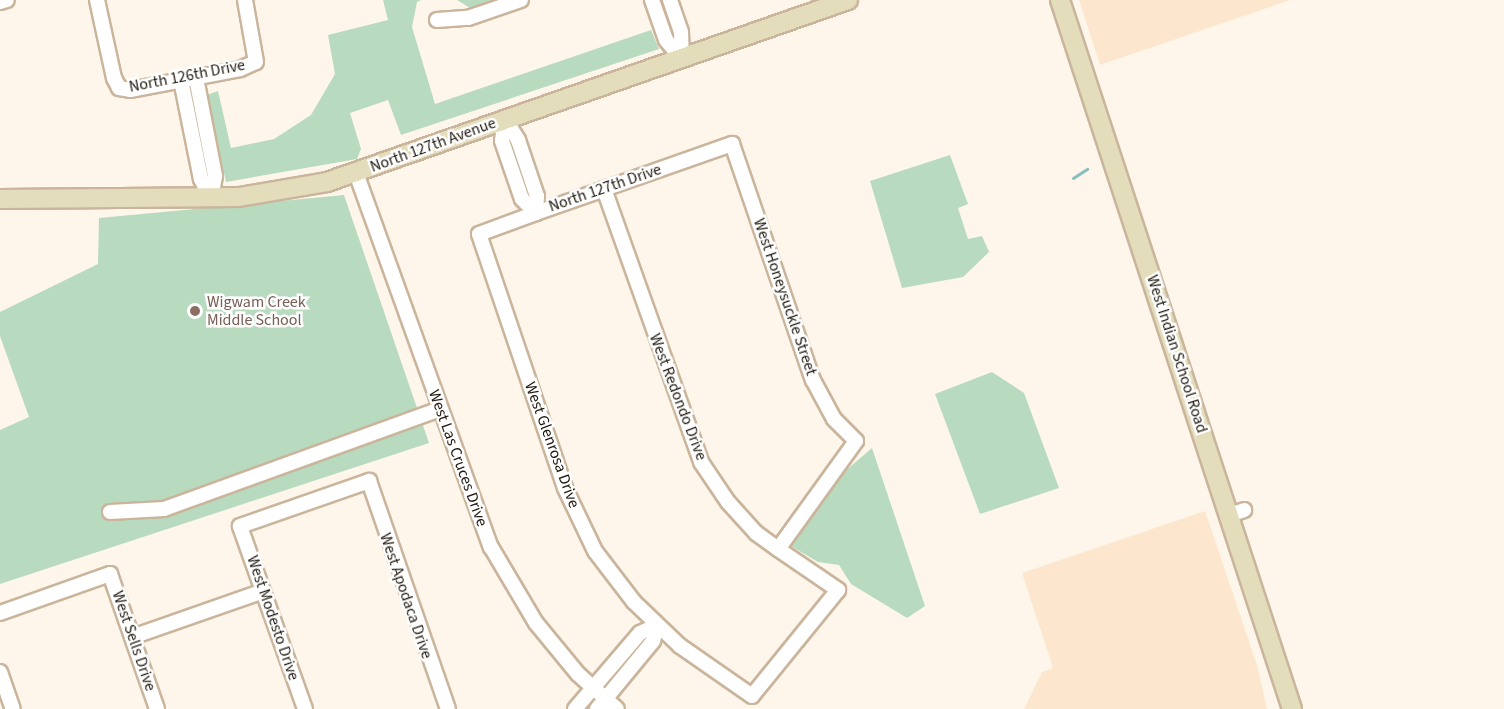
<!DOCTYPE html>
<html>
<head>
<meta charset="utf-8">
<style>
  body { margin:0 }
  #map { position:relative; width:1504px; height:709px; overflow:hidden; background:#fef6eb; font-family:"Source Sans 3",sans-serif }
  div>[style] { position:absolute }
  .built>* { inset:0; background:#fce7ce }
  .green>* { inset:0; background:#b8dabf }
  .stream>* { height:3px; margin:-1.5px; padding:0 1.5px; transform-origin:1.5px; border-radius:1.5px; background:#89bebf }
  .roads { filter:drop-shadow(2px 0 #cab59c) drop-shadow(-2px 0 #cab59c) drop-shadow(0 2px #cab59c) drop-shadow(0 -2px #cab59c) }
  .street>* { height:14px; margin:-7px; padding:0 7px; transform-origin:7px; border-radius:7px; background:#fff }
  .secondary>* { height:18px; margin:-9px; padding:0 9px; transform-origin:9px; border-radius:9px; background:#e3ddbc }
  .dots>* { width:16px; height:16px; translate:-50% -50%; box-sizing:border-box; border:3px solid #fff; border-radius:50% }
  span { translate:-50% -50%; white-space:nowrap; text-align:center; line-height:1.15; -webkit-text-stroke:5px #fff; paint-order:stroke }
  .street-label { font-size:16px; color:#201910 }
  .education-label { font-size:16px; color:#785e54 }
  .left { translate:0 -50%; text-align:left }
</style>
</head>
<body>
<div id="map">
  <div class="built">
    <div style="clip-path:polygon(1079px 0,1290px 0,1100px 65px)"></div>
    <div style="clip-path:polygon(1205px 511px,1257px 665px,1267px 709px,1024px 709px,1042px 672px,1053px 668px,1022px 573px)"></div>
  </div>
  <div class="green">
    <div style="clip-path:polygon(383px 0,421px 0,417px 2px,412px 27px,435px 104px,651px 30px,659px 49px,401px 135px,388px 100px,350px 113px,361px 149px,357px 159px,226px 182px,207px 95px,218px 91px,231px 148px,274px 139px,311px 115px,335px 74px,328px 35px,388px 20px)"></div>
    <div style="clip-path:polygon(457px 0,491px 0,470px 8px)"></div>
    <div style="clip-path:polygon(950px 155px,968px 204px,958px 208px,968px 239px,982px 236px,989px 252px,963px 277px,902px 288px,870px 181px)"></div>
    <div style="clip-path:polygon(344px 195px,429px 443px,0 584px,0 430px,29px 417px,0 336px,0 312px,98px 264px,99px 218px)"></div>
    <div style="clip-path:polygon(992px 372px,1024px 393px,1059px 488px,980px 514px,935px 394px)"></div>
    <div style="clip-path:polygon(872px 448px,925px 606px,907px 618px,851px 584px,839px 565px,818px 562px,791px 546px,844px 472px)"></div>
  </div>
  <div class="stream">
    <div style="left:1073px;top:178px;width:17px;rotate:-33deg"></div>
  </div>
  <div class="roads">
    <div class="street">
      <div style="left:97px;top:0;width:80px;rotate:77.7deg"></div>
      <div style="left:114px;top:78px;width:11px;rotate:63deg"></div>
      <div style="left:119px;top:88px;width:11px;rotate:10deg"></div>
      <div style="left:130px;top:90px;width:112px;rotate:-10.8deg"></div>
      <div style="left:240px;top:69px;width:17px;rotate:-24deg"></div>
      <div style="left:256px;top:62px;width:63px;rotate:-100.1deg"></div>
      <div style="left:652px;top:0;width:42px;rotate:70.7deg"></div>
      <div style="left:666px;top:40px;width:25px;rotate:50deg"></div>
      <div style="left:670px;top:0;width:34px;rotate:71deg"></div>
      <div style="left:681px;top:32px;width:27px;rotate:88deg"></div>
      <div style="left:0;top:2px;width:7px;rotate:-16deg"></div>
      <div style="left:437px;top:20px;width:31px;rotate:-4deg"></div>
      <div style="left:468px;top:18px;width:56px;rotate:-18.8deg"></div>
      <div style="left:196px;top:78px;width:100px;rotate:79deg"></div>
      <div style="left:215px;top:176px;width:23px;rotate:100deg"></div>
      <div style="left:181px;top:80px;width:101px;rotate:78.6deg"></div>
      <div style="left:201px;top:179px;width:22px;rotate:63deg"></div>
      <div style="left:505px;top:119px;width:22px;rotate:98deg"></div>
      <div style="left:502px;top:141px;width:61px;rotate:71deg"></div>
      <div style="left:522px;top:199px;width:20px;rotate:45deg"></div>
      <div style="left:505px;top:119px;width:25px;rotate:58deg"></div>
      <div style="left:518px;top:140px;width:59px;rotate:71.3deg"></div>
      <div style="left:537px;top:196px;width:17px;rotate:93deg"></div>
      <div style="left:356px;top:173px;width:398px;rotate:70.2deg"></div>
      <div style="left:491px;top:547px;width:88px;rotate:59.4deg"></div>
      <div style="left:536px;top:623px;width:66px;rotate:50.5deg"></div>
      <div style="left:578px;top:674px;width:52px;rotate:41.9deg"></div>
      <div style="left:604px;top:189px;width:290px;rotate:70.4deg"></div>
      <div style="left:701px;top:462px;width:48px;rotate:56deg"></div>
      <div style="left:728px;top:502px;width:42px;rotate:47.9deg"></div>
      <div style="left:756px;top:533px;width:27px;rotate:36deg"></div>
      <div style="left:778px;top:549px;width:73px;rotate:34.3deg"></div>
      <div style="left:838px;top:590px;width:136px;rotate:129.1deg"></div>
      <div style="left:752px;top:696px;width:88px;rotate:-145.2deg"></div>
      <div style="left:680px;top:646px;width:64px;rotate:-136.3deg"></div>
      <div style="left:634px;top:602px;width:64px;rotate:-127.4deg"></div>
      <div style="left:595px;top:551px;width:70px;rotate:-115.5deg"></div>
      <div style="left:565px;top:488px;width:268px;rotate:-108.7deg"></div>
      <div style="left:479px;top:234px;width:61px;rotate:-20.2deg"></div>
      <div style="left:536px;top:213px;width:72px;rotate:-19.4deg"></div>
      <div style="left:604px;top:189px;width:136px;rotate:-19.4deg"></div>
      <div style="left:732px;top:144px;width:250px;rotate:71.1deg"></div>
      <div style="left:813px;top:380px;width:44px;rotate:61.7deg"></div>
      <div style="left:834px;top:419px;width:31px;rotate:45deg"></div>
      <div style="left:856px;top:441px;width:133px;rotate:125.8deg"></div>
      <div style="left:110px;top:512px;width:54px;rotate:-3.2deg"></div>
      <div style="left:164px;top:509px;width:294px;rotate:-19.9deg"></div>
      <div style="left:1229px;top:515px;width:16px;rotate:-18deg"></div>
      <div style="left:0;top:613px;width:117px;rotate:-19.5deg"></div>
      <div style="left:110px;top:574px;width:143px;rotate:70.8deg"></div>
      <div style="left:132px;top:637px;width:139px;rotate:-19.3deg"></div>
      <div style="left:0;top:672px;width:39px;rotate:71deg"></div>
      <div style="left:305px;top:709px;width:194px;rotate:-109.6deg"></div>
      <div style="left:240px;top:526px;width:137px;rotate:-19.2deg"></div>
      <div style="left:369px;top:481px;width:241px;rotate:70.9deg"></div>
      <div style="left:575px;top:709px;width:100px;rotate:-49.5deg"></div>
      <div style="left:640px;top:633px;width:19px;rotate:-25deg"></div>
      <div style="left:597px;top:709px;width:88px;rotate:-50.5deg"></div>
      <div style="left:653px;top:641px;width:16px;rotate:-76deg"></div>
    </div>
    <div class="secondary">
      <div style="left:1060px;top:0;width:746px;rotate:71.88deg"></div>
      <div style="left:0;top:199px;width:239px;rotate:-0.5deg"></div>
      <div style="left:239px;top:197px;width:89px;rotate:-9.7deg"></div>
      <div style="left:327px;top:182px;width:552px;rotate:-19.26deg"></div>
    </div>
  </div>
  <div class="dots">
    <div style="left:195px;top:311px;background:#8d6e63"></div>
  </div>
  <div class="street-label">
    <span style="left:187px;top:76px;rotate:-11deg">North 126th Drive</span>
    <span style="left:433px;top:145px;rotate:-20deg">North 127th Avenue</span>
    <span style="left:605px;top:188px;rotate:-19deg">North 127th Drive</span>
    <span style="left:785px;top:297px;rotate:71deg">West Honeysuckle Street</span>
    <span style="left:1177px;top:354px;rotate:72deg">West Indian School Road</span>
    <span style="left:678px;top:397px;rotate:69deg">West Redondo Drive</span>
    <span style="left:552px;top:445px;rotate:70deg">West Glenrosa Drive</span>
    <span style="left:458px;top:458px;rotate:70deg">West Las Cruces Drive</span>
    <span style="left:406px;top:596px;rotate:71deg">West Apodaca Drive</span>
    <span style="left:273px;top:618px;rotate:71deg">West Modesto Drive</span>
    <span style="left:134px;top:641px;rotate:71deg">West Sells Drive</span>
  </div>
  <div class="education-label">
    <span class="left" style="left:207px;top:311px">Wigwam Creek<br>Middle School</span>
  </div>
</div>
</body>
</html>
